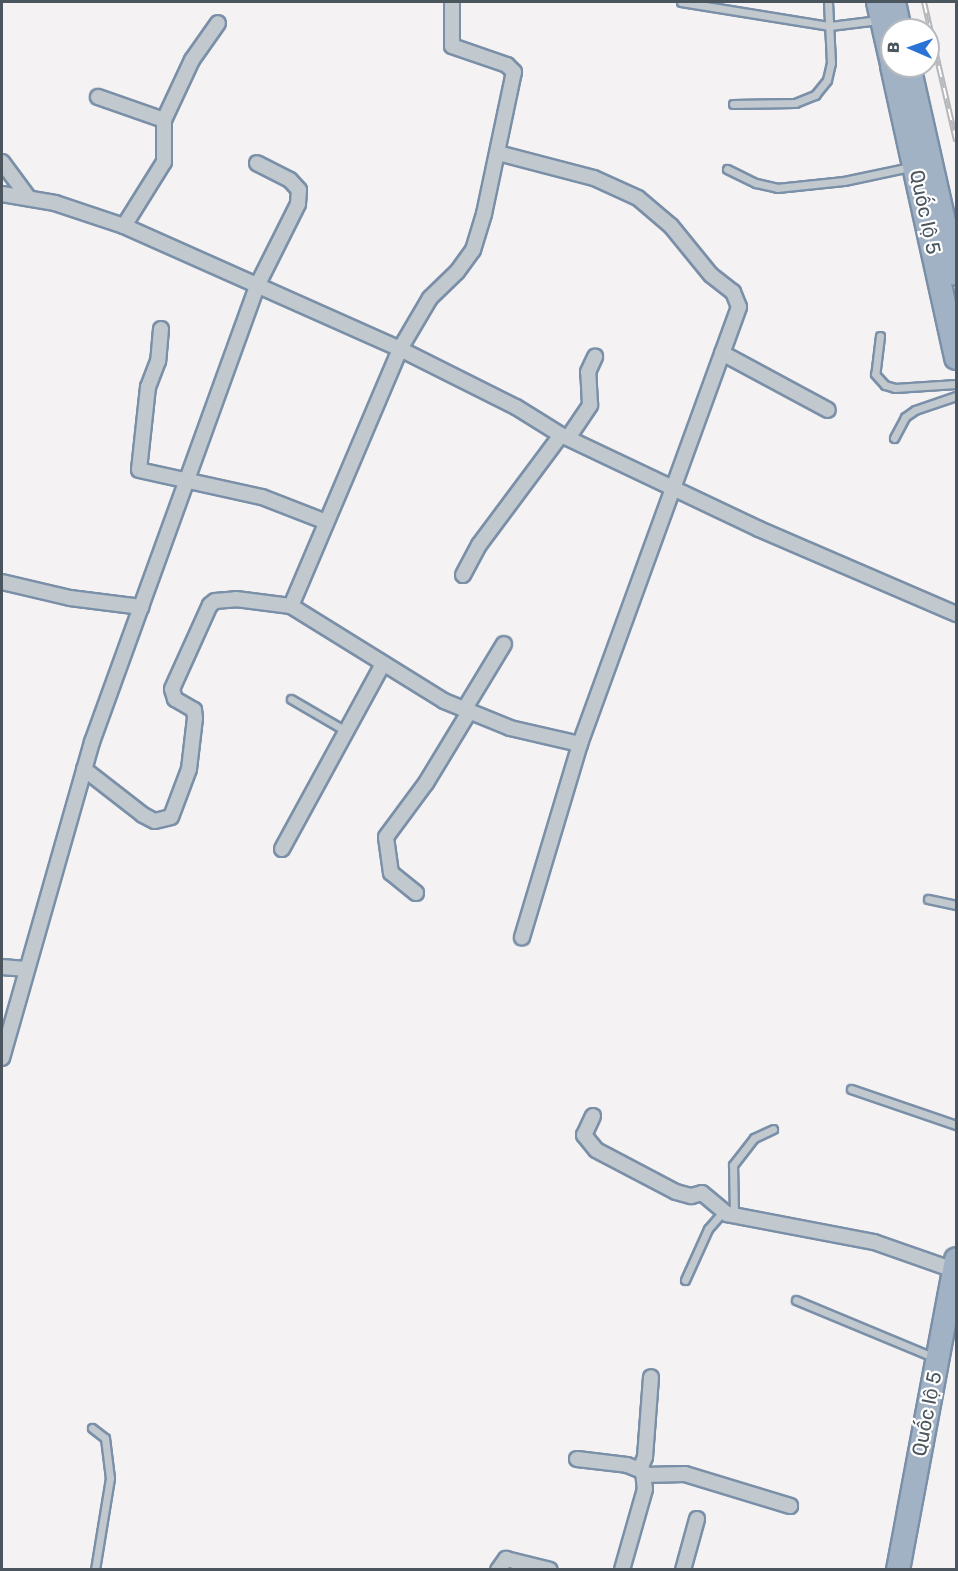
<!DOCTYPE html>
<html>
<head>
<meta charset="utf-8">
<style>
  body { margin:0 }
  #map { position:relative; width:958px; height:1571px; overflow:hidden; background:#f4f2f2; font-family:Rubik,sans-serif }
  div>[style] { position:absolute }
  .roads { filter:drop-shadow(2px 0 #7a8fa8) drop-shadow(-2px 0 #7a8fa8) drop-shadow(0 2px #7a8fa8) drop-shadow(0 -2px #7a8fa8) }
  .service>* { height:7px; margin:-3.5px; padding:0 3.5px; transform-origin:3.5px; border-radius:3.5px; background:#c1c9cf }
  .minor>* { height:14px; margin:-7px; padding:0 7px; transform-origin:7px; border-radius:7px; background:#c1c9cf }
  .trunk>* { height:22px; margin:-11px; padding:0 11px; transform-origin:11px; border-radius:11px; background:#a2b2c5 }
  .rail>* { height:6px; margin-top:-3px; transform-origin:0; background:repeating-linear-gradient(90deg,#fff 0 11px,#b5b7bb 0 22px); box-sizing:border-box; border-block:2px solid #b5b7bb }
  span { translate:-50% -50%; white-space:nowrap; text-align:center; line-height:1.15; -webkit-text-stroke:4.5px #fff; paint-order:stroke }
  .street-label { font-size:20px; color:#4b555e }
  .frame { position:absolute; inset:0; border:3px solid #4b555e; pointer-events:none }
  .north { position:absolute; left:880px; top:18px; width:60px; height:60px; box-sizing:border-box; background:#fff; border:2px solid #b7bbbf; border-radius:50%; rotate:272deg; font-size:16px; font-weight:700; line-height:24px; text-align:center; color:#4b555e }
  .north::after { content:''; display:block; margin:auto; width:21px; height:27px; background:#2a72d6; clip-path:polygon(50% 0,100% 100%,50% 72%,0 100%) }
</style>
</head>
<body>
<div id="map">
  <div class="roads">
    <div class="service">
      <div style="left:681px;top:2px;width:151px;rotate:9.2deg"></div>
      <div style="left:830px;top:26px;width:49px;rotate:-7deg"></div>
      <div style="left:733px;top:104px;width:62px;rotate:-0.9deg"></div>
      <div style="left:795px;top:103px;width:22px;rotate:-22deg"></div>
      <div style="left:815px;top:95px;width:19px;rotate:-51deg"></div>
      <div style="left:827px;top:80px;width:17px;rotate:-77deg"></div>
      <div style="left:831px;top:63px;width:61px;rotate:-92.8deg"></div>
      <div style="left:727px;top:169px;width:32px;rotate:26deg"></div>
      <div style="left:756px;top:183px;width:22px;rotate:13deg"></div>
      <div style="left:777px;top:188px;width:67px;rotate:-6deg"></div>
      <div style="left:844px;top:181px;width:67px;rotate:-12deg"></div>
      <div style="left:880px;top:336px;width:38px;rotate:97deg"></div>
      <div style="left:875px;top:374px;width:15px;rotate:48deg"></div>
      <div style="left:885px;top:385px;width:10px;rotate:17deg"></div>
      <div style="left:895px;top:388px;width:61px;rotate:-3.8deg"></div>
      <div style="left:894px;top:438px;width:24px;rotate:-62deg"></div>
      <div style="left:905px;top:417px;width:12px;rotate:-35deg"></div>
      <div style="left:915px;top:410px;width:43px;rotate:-18.9deg"></div>
      <div style="left:291px;top:699px;width:61px;rotate:30.3deg"></div>
      <div style="left:928px;top:899px;width:29px;rotate:12deg"></div>
      <div style="left:851px;top:1089px;width:111px;rotate:18.9deg"></div>
      <div style="left:734px;top:1215px;width:50px;rotate:-91.1deg"></div>
      <div style="left:733px;top:1165px;width:34px;rotate:-52deg"></div>
      <div style="left:754px;top:1138px;width:21px;rotate:-25deg"></div>
      <div style="left:685px;top:1280px;width:56px;rotate:-65.7deg"></div>
      <div style="left:708px;top:1229px;width:23px;rotate:-49deg"></div>
      <div style="left:796px;top:1300px;width:151px;rotate:22.6deg"></div>
      <div style="left:92px;top:1428px;width:16px;rotate:38deg"></div>
      <div style="left:105px;top:1438px;width:40px;rotate:82.9deg"></div>
      <div style="left:110px;top:1478px;width:93px;rotate:99.3deg"></div>
    </div>
    <div class="minor">
      <div style="left:98px;top:97px;width:70px;rotate:19.2deg"></div>
      <div style="left:498px;top:153px;width:99px;rotate:14.6deg"></div>
      <div style="left:594px;top:178px;width:48px;rotate:24.4deg"></div>
      <div style="left:638px;top:198px;width:43px;rotate:40.3deg"></div>
      <div style="left:671px;top:226px;width:63px;rotate:50.8deg"></div>
      <div style="left:711px;top:275px;width:28px;rotate:38deg"></div>
      <div style="left:733px;top:292px;width:16px;rotate:68deg"></div>
      <div style="left:739px;top:307px;width:465px;rotate:110deg"></div>
      <div style="left:580px;top:744px;width:202px;rotate:106.7deg"></div>
      <div style="left:2px;top:162px;width:44px;rotate:53.4deg"></div>
      <div style="left:2px;top:194px;width:54px;rotate:9.6deg"></div>
      <div style="left:55px;top:203px;width:73px;rotate:18.4deg"></div>
      <div style="left:124px;top:226px;width:302px;rotate:24deg"></div>
      <div style="left:400px;top:349px;width:130px;rotate:26.6deg"></div>
      <div style="left:516px;top:407px;width:53px;rotate:31.9deg"></div>
      <div style="left:561px;top:435px;width:219px;rotate:25.4deg"></div>
      <div style="left:759px;top:529px;width:215px;rotate:23.3deg"></div>
      <div style="left:124px;top:226px;width:75px;rotate:-58deg"></div>
      <div style="left:164px;top:162px;width:42px;rotate:-90deg"></div>
      <div style="left:164px;top:120px;width:66px;rotate:-65deg"></div>
      <div style="left:192px;top:60px;width:45px;rotate:-54.9deg"></div>
      <div style="left:161px;top:329px;width:32px;rotate:95deg"></div>
      <div style="left:158px;top:361px;width:28px;rotate:111deg"></div>
      <div style="left:148px;top:387px;width:83px;rotate:96.2deg"></div>
      <div style="left:139px;top:470px;width:126px;rotate:12.4deg"></div>
      <div style="left:262px;top:497px;width:69px;rotate:21.3deg"></div>
      <div style="left:722px;top:353px;width:120px;rotate:28.3deg"></div>
      <div style="left:568px;top:438px;width:40px;rotate:-56deg"></div>
      <div style="left:590px;top:405px;width:33px;rotate:-93deg"></div>
      <div style="left:588px;top:372px;width:17px;rotate:-65deg"></div>
      <div style="left:463px;top:575px;width:34px;rotate:-62deg"></div>
      <div style="left:479px;top:545px;width:137px;rotate:-53.3deg"></div>
      <div style="left:2px;top:582px;width:70px;rotate:13.2deg"></div>
      <div style="left:70px;top:598px;width:72px;rotate:7.2deg"></div>
      <div style="left:291px;top:606px;width:279px;rotate:-67deg"></div>
      <div style="left:400px;top:349px;width:59px;rotate:-59.5deg"></div>
      <div style="left:430px;top:298px;width:37px;rotate:-44deg"></div>
      <div style="left:457px;top:272px;width:27px;rotate:-54deg"></div>
      <div style="left:473px;top:250px;width:38px;rotate:-73deg"></div>
      <div style="left:484px;top:214px;width:145px;rotate:-78.1deg"></div>
      <div style="left:514px;top:72px;width:10px;rotate:-135deg"></div>
      <div style="left:507px;top:65px;width:58px;rotate:-160.9deg"></div>
      <div style="left:452px;top:46px;width:44px;rotate:-90deg"></div>
      <div style="left:464px;top:710px;width:77px;rotate:-58.8deg"></div>
      <div style="left:84px;top:769px;width:75px;rotate:37.9deg"></div>
      <div style="left:143px;top:815px;width:13px;rotate:27deg"></div>
      <div style="left:155px;top:821px;width:16px;rotate:-14deg"></div>
      <div style="left:171px;top:817px;width:51px;rotate:-69.4deg"></div>
      <div style="left:189px;top:769px;width:51px;rotate:-83.3deg"></div>
      <div style="left:195px;top:718px;width:8px;rotate:-97deg"></div>
      <div style="left:194px;top:710px;width:22px;rotate:-150deg"></div>
      <div style="left:175px;top:699px;width:10px;rotate:-107deg"></div>
      <div style="left:172px;top:689px;width:92px;rotate:-65.7deg"></div>
      <div style="left:210px;top:605px;width:6px;rotate:-39deg"></div>
      <div style="left:215px;top:601px;width:21px;rotate:-5deg"></div>
      <div style="left:236px;top:599px;width:55px;rotate:7.3deg"></div>
      <div style="left:291px;top:606px;width:180px;rotate:31.8deg"></div>
      <div style="left:444px;top:701px;width:71px;rotate:22.2deg"></div>
      <div style="left:510px;top:728px;width:72px;rotate:12.9deg"></div>
      <div style="left:282px;top:849px;width:211px;rotate:-61.4deg"></div>
      <div style="left:416px;top:893px;width:32px;rotate:-141deg"></div>
      <div style="left:391px;top:873px;width:36px;rotate:-98deg"></div>
      <div style="left:386px;top:837px;width:67px;rotate:-53.5deg"></div>
      <div style="left:426px;top:783px;width:83px;rotate:-58.8deg"></div>
      <div style="left:2px;top:967px;width:24px;rotate:5deg"></div>
      <div style="left:2px;top:1058px;width:329px;rotate:-74.1deg"></div>
      <div style="left:92px;top:742px;width:483px;rotate:-70.1deg"></div>
      <div style="left:256px;top:288px;width:94px;rotate:-63.4deg"></div>
      <div style="left:298px;top:204px;width:14px;rotate:-86deg"></div>
      <div style="left:299px;top:190px;width:13px;rotate:-132deg"></div>
      <div style="left:290px;top:180px;width:37px;rotate:-153deg"></div>
      <div style="left:593px;top:1116px;width:21px;rotate:115deg"></div>
      <div style="left:584px;top:1135px;width:19px;rotate:51deg"></div>
      <div style="left:596px;top:1150px;width:90px;rotate:27.7deg"></div>
      <div style="left:676px;top:1192px;width:16px;rotate:15deg"></div>
      <div style="left:691px;top:1196px;width:11px;rotate:-15deg"></div>
      <div style="left:702px;top:1193px;width:33px;rotate:40deg"></div>
      <div style="left:727px;top:1214px;width:150px;rotate:10.8deg"></div>
      <div style="left:874px;top:1242px;width:85px;rotate:19.3deg"></div>
      <div style="left:577px;top:1459px;width:50px;rotate:6.8deg"></div>
      <div style="left:627px;top:1465px;width:17px;rotate:21deg"></div>
      <div style="left:643px;top:1471px;width:18px;rotate:84deg"></div>
      <div style="left:645px;top:1489px;width:84px;rotate:105.9deg"></div>
      <div style="left:640px;top:1469px;width:13px;rotate:-67deg"></div>
      <div style="left:645px;top:1457px;width:80px;rotate:-85.7deg"></div>
      <div style="left:644px;top:1475px;width:41px;rotate:-1.4deg"></div>
      <div style="left:685px;top:1474px;width:110px;rotate:16.9deg"></div>
      <div style="left:498px;top:1570px;width:14px;rotate:-54deg"></div>
      <div style="left:506px;top:1559px;width:45px;rotate:14deg"></div>
      <div style="left:683px;top:1570px;width:53px;rotate:-74.6deg"></div>
    </div>
    <div class="trunk">
      <div style="left:878px;top:2px;width:64px;rotate:77.3deg"></div>
      <div style="left:894px;top:2px;width:29px;rotate:78deg"></div>
      <div style="left:892px;top:66px;width:299px;rotate:77.6deg"></div>
      <div style="left:909px;top:66px;width:213px;rotate:77.3deg"></div>
      <div style="left:898px;top:1570px;width:316px;rotate:-79.4deg"></div>
    </div>
  </div>
  <div class="rail">
    <div style="left:924px;top:2px;width:143px;rotate:77deg"></div>
  </div>
  <div class="street-label">
    <span style="left:925px;top:212px;rotate:78deg">Quốc lộ 5</span>
    <span style="left:927px;top:1414px;rotate:-79deg">Quốc lộ 5</span>
  </div>
  <div class="frame"></div>
  <div class="north">B</div>
</div>
</body>
</html>
